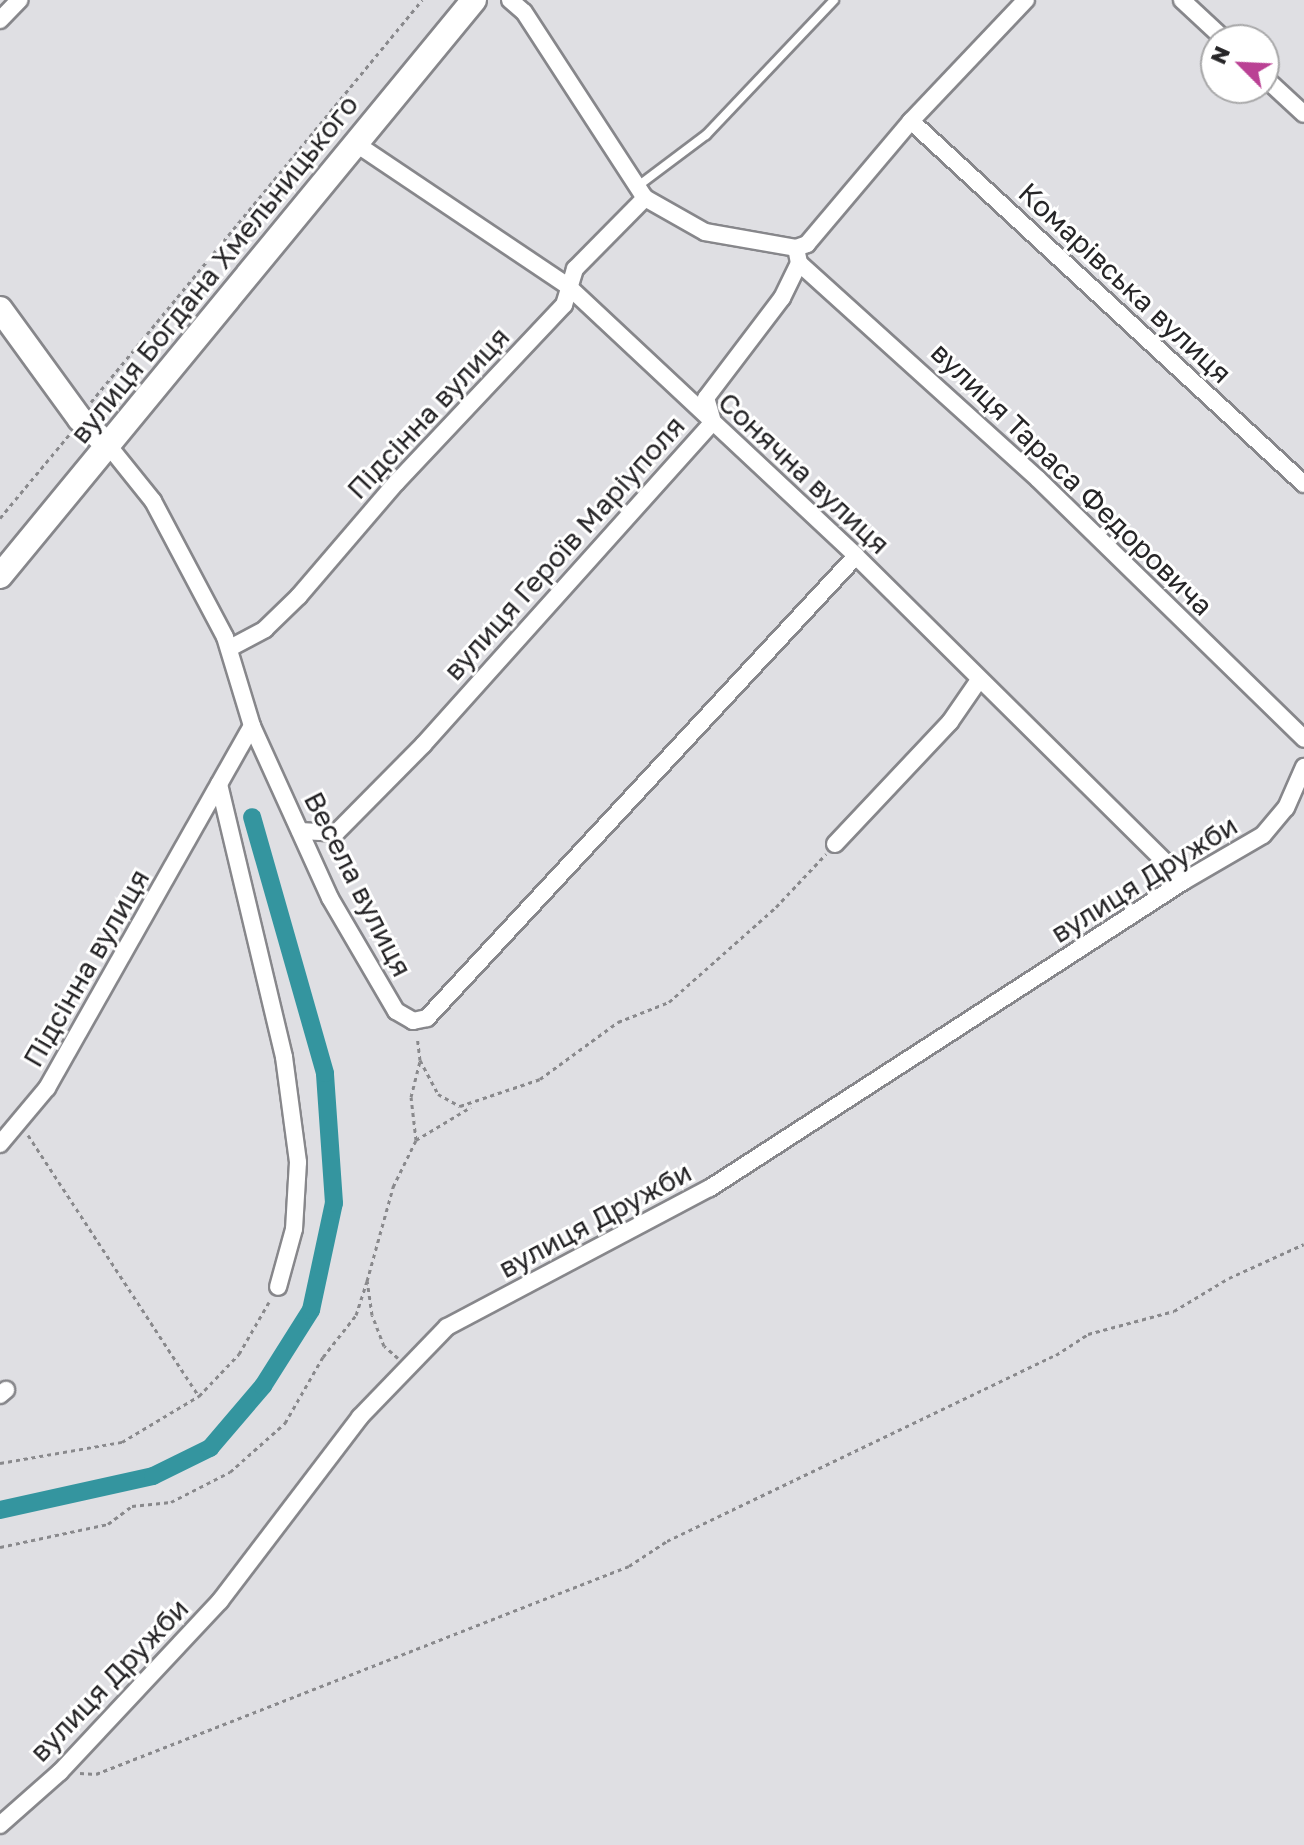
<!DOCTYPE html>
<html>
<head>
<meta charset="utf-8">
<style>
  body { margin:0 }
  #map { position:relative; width:1304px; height:1845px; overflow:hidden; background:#dfdfe3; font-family:"Golos Text",sans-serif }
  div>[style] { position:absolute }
  .canal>* { height:18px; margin:-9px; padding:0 9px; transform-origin:9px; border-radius:9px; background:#34959f }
  .path>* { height:3px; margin-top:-1.5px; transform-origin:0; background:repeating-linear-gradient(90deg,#89898c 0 4px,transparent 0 8px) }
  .roads { filter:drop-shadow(2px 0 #87878b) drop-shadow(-2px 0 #87878b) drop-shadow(0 2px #87878b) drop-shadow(0 -2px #87878b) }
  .lane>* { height:8px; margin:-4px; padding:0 4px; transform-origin:4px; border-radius:4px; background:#fff }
  .street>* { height:16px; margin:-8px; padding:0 8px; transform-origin:8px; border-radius:8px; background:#fff }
  .secondary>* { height:24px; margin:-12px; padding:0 12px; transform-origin:12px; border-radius:12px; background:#fff }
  span { translate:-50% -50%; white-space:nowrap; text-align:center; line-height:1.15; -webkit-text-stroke:6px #fff; paint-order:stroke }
  .street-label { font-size:28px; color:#262527 }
  .north { position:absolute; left:1200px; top:24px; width:80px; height:80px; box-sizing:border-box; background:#fff; border:2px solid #a8a8a9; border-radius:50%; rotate:294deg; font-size:22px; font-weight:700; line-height:32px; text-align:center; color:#262527 }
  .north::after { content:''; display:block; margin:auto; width:28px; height:36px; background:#ba4194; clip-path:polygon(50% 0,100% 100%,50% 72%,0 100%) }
</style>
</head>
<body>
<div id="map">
  <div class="canal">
    <div style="left:0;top:1510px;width:157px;rotate:-12.5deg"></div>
    <div style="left:153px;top:1476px;width:64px;rotate:-26.2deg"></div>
    <div style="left:210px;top:1448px;width:82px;rotate:-49.5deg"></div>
    <div style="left:263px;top:1386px;width:90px;rotate:-57.7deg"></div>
    <div style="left:311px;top:1310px;width:109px;rotate:-77.9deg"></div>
    <div style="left:334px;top:1203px;width:130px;rotate:-94deg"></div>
    <div style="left:325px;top:1073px;width:266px;rotate:-105.9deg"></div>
  </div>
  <div class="path">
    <div style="left:91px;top:402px;width:521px;rotate:-50.53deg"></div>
    <div style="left:0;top:518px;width:108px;rotate:-50.3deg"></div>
    <div style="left:420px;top:1060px;width:38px;rotate:62deg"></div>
    <div style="left:438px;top:1094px;width:25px;rotate:29deg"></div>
    <div style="left:460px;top:1106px;width:84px;rotate:-18.6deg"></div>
    <div style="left:540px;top:1079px;width:97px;rotate:-36.2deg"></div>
    <div style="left:618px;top:1022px;width:55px;rotate:-21.4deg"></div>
    <div style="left:669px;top:1002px;width:143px;rotate:-41.6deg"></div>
    <div style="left:776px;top:907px;width:73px;rotate:-46.7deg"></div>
    <div style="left:28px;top:1135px;width:312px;rotate:56.8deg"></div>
    <div style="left:416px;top:1140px;width:64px;rotate:-31deg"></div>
    <div style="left:398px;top:1358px;width:18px;rotate:-139deg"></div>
    <div style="left:384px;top:1346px;width:33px;rotate:-111deg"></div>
    <div style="left:372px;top:1315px;width:34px;rotate:-98deg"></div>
    <div style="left:367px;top:1281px;width:98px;rotate:-74.5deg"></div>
    <div style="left:393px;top:1187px;width:52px;rotate:-63.9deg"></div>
    <div style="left:416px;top:1140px;width:43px;rotate:-96.6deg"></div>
    <div style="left:411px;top:1097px;width:38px;rotate:-76deg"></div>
    <div style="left:420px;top:1060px;width:23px;rotate:-97deg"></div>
    <div style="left:0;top:1463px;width:124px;rotate:-9.8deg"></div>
    <div style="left:122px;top:1442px;width:90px;rotate:-30.9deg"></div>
    <div style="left:199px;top:1396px;width:58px;rotate:-46.4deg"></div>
    <div style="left:239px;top:1354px;width:60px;rotate:-60deg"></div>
    <div style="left:0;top:1547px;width:110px;rotate:-12deg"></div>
    <div style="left:108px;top:1524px;width:30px;rotate:-37deg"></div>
    <div style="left:132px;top:1506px;width:39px;rotate:-6deg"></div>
    <div style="left:171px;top:1502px;width:66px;rotate:-27deg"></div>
    <div style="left:230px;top:1472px;width:74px;rotate:-41.7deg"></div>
    <div style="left:285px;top:1423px;width:76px;rotate:-60.1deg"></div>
    <div style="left:323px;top:1357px;width:53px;rotate:-51.8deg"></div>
    <div style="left:356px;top:1315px;width:36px;rotate:-72deg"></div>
    <div style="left:80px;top:1773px;width:16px;rotate:4deg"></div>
    <div style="left:96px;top:1774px;width:572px;rotate:-21.32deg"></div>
    <div style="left:629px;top:1566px;width:45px;rotate:-33.3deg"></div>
    <div style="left:667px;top:1541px;width:431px;rotate:-25.6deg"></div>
    <div style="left:1056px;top:1355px;width:38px;rotate:-33deg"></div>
    <div style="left:1088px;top:1334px;width:89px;rotate:-15deg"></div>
    <div style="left:1174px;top:1311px;width:64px;rotate:-31deg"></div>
    <div style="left:1229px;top:1278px;width:82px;rotate:-24.4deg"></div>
  </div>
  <div class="roads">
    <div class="lane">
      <div style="left:638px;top:186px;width:85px;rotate:-36.9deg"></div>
      <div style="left:706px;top:135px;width:186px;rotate:-46.5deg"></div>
    </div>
    <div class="street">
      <div style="left:510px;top:0;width:18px;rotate:41deg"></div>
      <div style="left:524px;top:12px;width:222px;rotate:57deg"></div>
      <div style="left:645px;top:198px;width:69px;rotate:29.5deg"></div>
      <div style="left:705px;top:232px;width:92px;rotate:10deg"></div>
      <div style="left:1182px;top:0;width:59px;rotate:42.9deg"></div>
      <div style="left:0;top:20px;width:28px;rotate:-46deg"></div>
      <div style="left:1264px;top:77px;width:54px;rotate:42.8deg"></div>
      <div style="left:911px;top:121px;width:535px;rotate:42.73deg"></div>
      <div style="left:355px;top:143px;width:258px;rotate:33.9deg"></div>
      <div style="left:569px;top:287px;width:393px;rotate:43.1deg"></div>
      <div style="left:856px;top:556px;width:462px;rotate:44.7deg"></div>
      <div style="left:799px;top:263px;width:322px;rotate:42.1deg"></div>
      <div style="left:1038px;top:479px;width:372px;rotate:44.3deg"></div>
      <div style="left:108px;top:445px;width:72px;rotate:51.2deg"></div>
      <div style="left:153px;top:501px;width:154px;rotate:62.1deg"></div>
      <div style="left:225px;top:637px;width:93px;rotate:73.1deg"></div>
      <div style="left:252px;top:726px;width:189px;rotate:65.6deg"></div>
      <div style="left:330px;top:898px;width:131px;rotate:59.7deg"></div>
      <div style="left:396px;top:1011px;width:20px;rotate:30deg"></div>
      <div style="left:413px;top:1021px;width:14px;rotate:-12deg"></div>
      <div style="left:427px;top:1018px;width:630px;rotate:-47.12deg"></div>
      <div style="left:230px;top:648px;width:40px;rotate:-28deg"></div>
      <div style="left:265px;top:629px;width:47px;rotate:-44.1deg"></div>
      <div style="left:299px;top:596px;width:149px;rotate:-49.4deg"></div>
      <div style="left:396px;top:483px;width:245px;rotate:-46.7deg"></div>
      <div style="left:564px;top:305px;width:38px;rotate:-73deg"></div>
      <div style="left:575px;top:269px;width:100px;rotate:-45.4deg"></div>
      <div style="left:219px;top:784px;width:281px;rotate:76.6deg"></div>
      <div style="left:284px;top:1057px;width:106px;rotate:82.4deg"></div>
      <div style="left:298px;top:1162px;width:67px;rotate:93.4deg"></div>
      <div style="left:294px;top:1229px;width:60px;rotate:105.4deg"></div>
      <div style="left:300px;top:831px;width:36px;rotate:3deg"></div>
      <div style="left:336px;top:833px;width:124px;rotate:-45.3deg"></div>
      <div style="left:423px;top:745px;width:434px;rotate:-48.1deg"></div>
      <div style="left:713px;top:422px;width:25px;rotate:-106deg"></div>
      <div style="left:706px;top:398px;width:126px;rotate:-52.8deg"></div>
      <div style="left:782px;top:298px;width:39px;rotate:-64deg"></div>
      <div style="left:799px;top:263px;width:15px;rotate:-101deg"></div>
      <div style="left:796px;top:248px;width:12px;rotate:-20deg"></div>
      <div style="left:807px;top:244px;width:161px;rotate:-49.8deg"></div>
      <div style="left:911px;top:121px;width:167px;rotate:-46.5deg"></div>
      <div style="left:835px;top:844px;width:168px;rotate:-46.7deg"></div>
      <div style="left:950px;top:722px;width:51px;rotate:-55.4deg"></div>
      <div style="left:0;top:1144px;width:73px;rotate:-50deg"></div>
      <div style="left:47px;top:1088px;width:416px;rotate:-60.5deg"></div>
      <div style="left:0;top:1395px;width:8px;rotate:-40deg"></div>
      <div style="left:0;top:1825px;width:80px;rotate:-41.5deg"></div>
      <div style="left:60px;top:1772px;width:234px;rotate:-46.9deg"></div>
      <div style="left:220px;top:1601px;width:231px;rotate:-52.7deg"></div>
      <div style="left:360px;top:1417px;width:125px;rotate:-46deg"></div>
      <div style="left:447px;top:1327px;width:297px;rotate:-27.9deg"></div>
      <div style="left:710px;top:1188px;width:565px;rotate:-32.93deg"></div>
      <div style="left:1184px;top:881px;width:91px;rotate:-30.2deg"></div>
      <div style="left:1263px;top:835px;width:35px;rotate:-50deg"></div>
      <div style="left:1286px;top:808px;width:45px;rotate:-66.3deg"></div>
    </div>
    <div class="secondary">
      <div style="left:0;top:309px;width:136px;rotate:54deg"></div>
      <div style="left:80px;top:419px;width:38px;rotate:43deg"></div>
      <div style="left:0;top:576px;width:746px;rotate:-50.55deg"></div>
    </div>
  </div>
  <div class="street-label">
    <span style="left:214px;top:269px;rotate:-51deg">вулиця Богдана Хмельницького</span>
    <span style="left:1125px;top:283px;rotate:43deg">Комарівська вулиця</span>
    <span style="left:428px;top:413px;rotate:-47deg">Підсінна вулиця</span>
    <span style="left:804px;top:473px;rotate:43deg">Сонячна вулиця</span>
    <span style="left:1072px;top:479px;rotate:44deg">вулиця Тараса Федоровича</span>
    <span style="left:564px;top:548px;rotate:-48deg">вулиця Героїв Маріуполя</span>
    <span style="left:1144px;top:879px;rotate:-32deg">вулиця Дружби</span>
    <span style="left:358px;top:884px;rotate:63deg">Весела вулиця</span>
    <span style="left:86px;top:968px;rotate:-60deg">Підсінна вулиця</span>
    <span style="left:595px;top:1220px;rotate:-28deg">вулиця Дружби</span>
    <span style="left:109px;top:1680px;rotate:-46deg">вулиця Дружби</span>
  </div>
  <div class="north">N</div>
</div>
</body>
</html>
